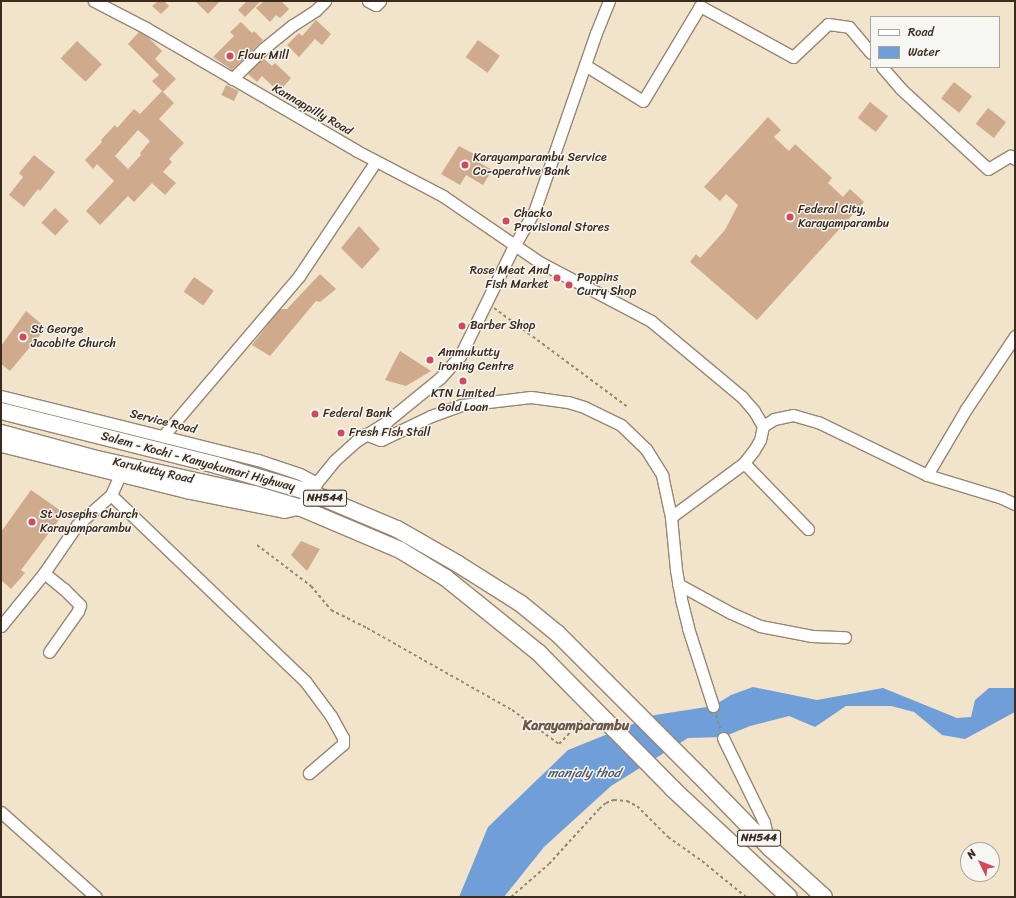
<!DOCTYPE html>
<html>
<head>
<meta charset="utf-8">
<style>
  body { margin:0 }
  #map { position:relative; width:1016px; height:898px; overflow:hidden; background:#f1e4ca; font-family:Sriracha,sans-serif }
  div>[style] { position:absolute }
  .water>* { inset:0; background:#709ed8 }
  .building>* { inset:0; background:#d0aa8d; transform-origin:0 0 }
  .path>* { height:2px; margin-top:-1px; transform-origin:0; background:repeating-linear-gradient(90deg,#968774 0 3px,transparent 0 6px) }
  .roads { filter:drop-shadow(1px 0 #968774) drop-shadow(-1px 0 #968774) drop-shadow(0 1px #968774) drop-shadow(0 -1px #968774) }
  .minor>* { height:11px; margin:-5.5px; padding:0 5.5px; transform-origin:5.5px; border-radius:5.5px; background:#fff }
  .highway>* { height:16px; margin:-8px; padding:0 8px; transform-origin:8px; border-radius:8px; background:#fff }
  .dots>* { width:11px; height:11px; translate:-50% -50%; box-sizing:border-box; border:2px solid #f6f6f2; border-radius:50% }
  span { translate:-50% -50%; white-space:nowrap; text-align:center; line-height:1.15; -webkit-text-stroke:3px #f6f6f2; paint-order:stroke }
  .shield-label span { padding:1px 3px; background:#f6f6f2; border:1px solid; border-radius:3px; -webkit-text-stroke-width:0 }
  .shield-label { font-size:11px; color:#3b2a1e; font-weight:700 }
  .poi-label { font-size:12px; color:#3b2a1e }
  .left { translate:0 -50%; text-align:left }
  .right { translate:-100% -50%; text-align:right }
  .street-label { font-size:12px; color:#3b2a1e }
  .water-label { font-size:13px; color:#505868; font-style:italic }
  .quarter-label { font-size:14px; color:#6f5745; font-weight:700 }
  .frame { position:absolute; inset:0; border:2px solid #3b2a1e; pointer-events:none }
  .legend { position:absolute; left:870px; top:16px; width:130px; height:52px; box-sizing:border-box; background:#f6f6f2; border:1px solid #aba49d; margin:0; padding:5px 7px; list-style:none; font-size:12px; color:#3b2a1e }
  .legend li { display:flex; align-items:center; gap:8px; height:20px }
  .legend b { width:20px; border:1px solid #aba49d }
  .north { position:absolute; left:960px; top:842px; width:40px; height:40px; box-sizing:border-box; background:#f6f6f2; border:1px solid #aba49d; border-radius:50%; rotate:313deg; font-size:11px; font-weight:700; line-height:16px; text-align:center; color:#3b2a1e }
  .north::after { content:''; display:block; margin:auto; width:14px; height:18px; background:#d1495b; clip-path:polygon(50% 0,100% 100%,50% 72%,0 100%) }
</style>
</head>
<body>
<div id="map">
  <div class="water">
    <div style="clip-path:polygon(753px 687px,817px 700px,883px 688px,957px 718px,971px 717px,975px 700px,989px 688px,1015px 688px,1015px 712px,965px 739px,942px 735px,914px 712px,891px 706px,846px 706px,815px 727px,789px 716px,750px 726px,723px 737px,688px 738px,611px 786px,544px 847px,504px 897px,459px 897px,488px 827px,568px 750px,655px 715px,713px 706px,731px 695px)"></div>
  </div>
  <div class="building">
    <div style="clip-path:polygon(158px 1px,164px 1px,169px 6px,161px 14px,152px 6px)"></div>
    <div style="clip-path:polygon(195px 1px,220px 1px,208px 14px)"></div>
    <div style="clip-path:polygon(247px 1px,261px 1px,245px 17px,238px 10px)"></div>
    <div style="clip-path:polygon(264px 1px,281px 1px,289px 9px,280px 18px,276px 15px,270px 22px,256px 8px)"></div>
    <div style="clip-path:polygon(316px 20px,331px 34px,322px 45px,315px 39px,299px 57px,287px 45px,299px 33px,302px 36px)"></div>
    <div style="clip-path:polygon(241px 22px,252px 33px,254px 31px,263px 40px,232px 70px,213px 57px,234px 36px,230px 32px)"></div>
    <div style="clip-path:polygon(139px 32px,147px 36px,162px 51px,155px 59px,176px 79px,163px 92px,152px 81px,159px 75px,128px 44px)"></div>
    <div style="left:478px;top:40px;width:27px;height:21px;rotate:36deg"></div>
    <div style="left:77px;top:41px;width:34px;height:24px;rotate:43deg"></div>
    <div style="clip-path:polygon(263px 58px,272px 66px,275px 63px,291px 78px,279px 92px,262px 76px,257px 82px,248px 74px)"></div>
    <div style="left:954px;top:82px;width:23px;height:21px;rotate:38deg"></div>
    <div style="left:226px;top:85px;width:14px;height:11px;rotate:25deg"></div>
    <div style="clip-path:polygon(evenodd,162px 91px,174px 103px,159px 119px,184px 143px,169px 159px,172px 162px,163px 172px,176px 183px,165px 195px,152px 183px,134px 202px,128px 196px,100px 225px,86px 211px,114px 181px,97px 164px,93px 169px,85px 160px,102px 142px,101px 140px,115px 125px,117px 128px,134px 109px,140px 114px,162px 91px,138px 130px,150px 141px,140px 153px,141px 155px,128px 169px,115px 156px,138px 130px)"></div>
    <div style="left:870px;top:102px;width:23px;height:20px;rotate:38deg"></div>
    <div style="left:988px;top:108px;width:23px;height:20px;rotate:38deg"></div>
    <div style="clip-path:polygon(768px 117px,781px 130px,774px 137px,789px 151px,795px 144px,832px 178px,828px 183px,843px 197px,850px 189px,864px 202px,757px 320px,690px 262px,696px 254px,700px 258px,725px 230px,738px 205px,726px 194px,720px 201px,704px 187px)"></div>
    <div style="clip-path:polygon(459px 146px,478px 156px,475px 160px,492px 170px,483px 185px,466px 175px,460px 185px,441px 174px)"></div>
    <div style="clip-path:polygon(34px 155px,55px 172px,40px 191px,38px 189px,24px 207px,9px 195px,23px 177px,19px 173px)"></div>
    <div style="left:55px;top:208px;width:19px;height:20px;rotate:43deg"></div>
    <div style="clip-path:polygon(359px 226px,380px 249px,362px 269px,341px 248px)"></div>
    <div style="clip-path:polygon(320px 274px,336px 289px,320px 302px,316px 301px,270px 356px,252px 345px,280px 309px,287px 309px)"></div>
    <div style="left:194px;top:277px;width:24px;height:18px;rotate:35deg"></div>
    <div style="clip-path:polygon(26px 311px,46px 328px,10px 371px,1px 364px,1px 346px)"></div>
    <div style="clip-path:polygon(400px 351px,431px 371px,406px 386px,385px 380px)"></div>
    <div style="clip-path:polygon(31px 490px,64px 513px,21px 570px,25px 573px,11px 589px,1px 580px,1px 532px)"></div>
    <div style="clip-path:polygon(301px 541px,320px 549px,307px 571px,291px 555px)"></div>
  </div>
  <div class="path">
    <div style="left:494px;top:308px;width:167px;rotate:36.5deg"></div>
    <div style="left:257px;top:545px;width:68px;rotate:37.2deg"></div>
    <div style="left:311px;top:586px;width:31px;rotate:50deg"></div>
    <div style="left:331px;top:610px;width:40px;rotate:26.6deg"></div>
    <div style="left:367px;top:628px;width:167px;rotate:29.5deg"></div>
    <div style="left:512px;top:710px;width:58px;rotate:35.9deg"></div>
    <div style="left:559px;top:744px;width:36px;rotate:-46deg"></div>
    <div style="left:716px;top:715px;width:14px;rotate:73deg"></div>
    <div style="left:511px;top:897px;width:50px;rotate:-41deg"></div>
    <div style="left:549px;top:864px;width:74px;rotate:-47.7deg"></div>
    <div style="left:599px;top:809px;width:9px;rotate:-41deg"></div>
    <div style="left:606px;top:803px;width:9px;rotate:-21deg"></div>
    <div style="left:614px;top:800px;width:13px;rotate:4deg"></div>
    <div style="left:627px;top:801px;width:11px;rotate:27deg"></div>
    <div style="left:637px;top:806px;width:44px;rotate:45deg"></div>
    <div style="left:668px;top:837px;width:42px;rotate:35.2deg"></div>
    <div style="left:702px;top:861px;width:57px;rotate:39.3deg"></div>
  </div>
  <div class="roads">
    <div class="minor">
      <div style="left:94px;top:1px;width:59px;rotate:27.4deg"></div>
      <div style="left:146px;top:28px;width:244px;rotate:30.2deg"></div>
      <div style="left:357px;top:151px;width:97px;rotate:27.6deg"></div>
      <div style="left:443px;top:196px;width:119px;rotate:34.4deg"></div>
      <div style="left:541px;top:263px;width:124px;rotate:27.8deg"></div>
      <div style="left:651px;top:321px;width:119px;rotate:39.9deg"></div>
      <div style="left:742px;top:397px;width:18px;rotate:49deg"></div>
      <div style="left:754px;top:411px;width:17px;rotate:59deg"></div>
      <div style="left:763px;top:426px;width:14px;rotate:102deg"></div>
      <div style="left:760px;top:440px;width:12px;rotate:121deg"></div>
      <div style="left:754px;top:450px;width:16px;rotate:128deg"></div>
      <div style="left:744px;top:463px;width:91px;rotate:143.5deg"></div>
      <div style="left:368px;top:1px;width:9px;rotate:27deg"></div>
      <div style="left:376px;top:5px;width:6px;rotate:-45deg"></div>
      <div style="left:585px;top:65px;width:68px;rotate:31.8deg"></div>
      <div style="left:643px;top:101px;width:111px;rotate:-59deg"></div>
      <div style="left:700px;top:6px;width:106px;rotate:28.7deg"></div>
      <div style="left:793px;top:57px;width:48px;rotate:-43.3deg"></div>
      <div style="left:828px;top:24px;width:21px;rotate:8deg"></div>
      <div style="left:849px;top:27px;width:34px;rotate:50deg"></div>
      <div style="left:882px;top:67px;width:29px;rotate:49deg"></div>
      <div style="left:901px;top:89px;width:118px;rotate:42.6deg"></div>
      <div style="left:988px;top:169px;width:26px;rotate:-31deg"></div>
      <div style="left:1010px;top:156px;width:6px;rotate:31deg"></div>
      <div style="left:232px;top:79px;width:43px;rotate:-44.1deg"></div>
      <div style="left:263px;top:49px;width:38px;rotate:-39deg"></div>
      <div style="left:293px;top:25px;width:27px;rotate:-33deg"></div>
      <div style="left:316px;top:10px;width:13px;rotate:-45deg"></div>
      <div style="left:1px;top:396px;width:265px;rotate:14deg"></div>
      <div style="left:258px;top:460px;width:44px;rotate:18.4deg"></div>
      <div style="left:300px;top:474px;width:19px;rotate:28deg"></div>
      <div style="left:763px;top:426px;width:13px;rotate:-32deg"></div>
      <div style="left:774px;top:419px;width:19px;rotate:-12deg"></div>
      <div style="left:793px;top:415px;width:26px;rotate:16deg"></div>
      <div style="left:818px;top:422px;width:121px;rotate:25.9deg"></div>
      <div style="left:927px;top:475px;width:78px;rotate:17deg"></div>
      <div style="left:1002px;top:498px;width:14px;rotate:25deg"></div>
      <div style="left:365px;top:434px;width:17px;rotate:21deg"></div>
      <div style="left:381px;top:440px;width:55px;rotate:-25.6deg"></div>
      <div style="left:431px;top:416px;width:33px;rotate:-20deg"></div>
      <div style="left:462px;top:405px;width:69px;rotate:-6.6deg"></div>
      <div style="left:531px;top:397px;width:37px;rotate:8deg"></div>
      <div style="left:568px;top:402px;width:17px;rotate:17deg"></div>
      <div style="left:584px;top:407px;width:41px;rotate:25.9deg"></div>
      <div style="left:621px;top:425px;width:35px;rotate:44deg"></div>
      <div style="left:646px;top:449px;width:31px;rotate:58deg"></div>
      <div style="left:662px;top:475px;width:43px;rotate:77.9deg"></div>
      <div style="left:671px;top:517px;width:53px;rotate:84.6deg"></div>
      <div style="left:676px;top:570px;width:29px;rotate:80deg"></div>
      <div style="left:681px;top:599px;width:30px;rotate:76deg"></div>
      <div style="left:688px;top:628px;width:82px;rotate:72.2deg"></div>
      <div style="left:163px;top:436px;width:210px;rotate:-49.6deg"></div>
      <div style="left:299px;top:276px;width:138px;rotate:-56.2deg"></div>
      <div style="left:1px;top:446px;width:191px;rotate:14deg"></div>
      <div style="left:186px;top:492px;width:100px;rotate:11.5deg"></div>
      <div style="left:284px;top:512px;width:17px;rotate:-13deg"></div>
      <div style="left:301px;top:508px;width:18px;rotate:-63deg"></div>
      <div style="left:309px;top:492px;width:40px;rotate:-51deg"></div>
      <div style="left:334px;top:461px;width:30px;rotate:-42deg"></div>
      <div style="left:356px;top:441px;width:36px;rotate:-32deg"></div>
      <div style="left:386px;top:422px;width:70px;rotate:-39.2deg"></div>
      <div style="left:440px;top:378px;width:30px;rotate:-48deg"></div>
      <div style="left:460px;top:356px;width:123px;rotate:-63.9deg"></div>
      <div style="left:514px;top:246px;width:39px;rotate:-60deg"></div>
      <div style="left:534px;top:212px;width:189px;rotate:-70.9deg"></div>
      <div style="left:596px;top:33px;width:35px;rotate:-68deg"></div>
      <div style="left:744px;top:463px;width:92px;rotate:45.9deg"></div>
      <div style="left:927px;top:475px;width:77px;rotate:-59.4deg"></div>
      <div style="left:966px;top:409px;width:88px;rotate:-56.1deg"></div>
      <div style="left:111px;top:495px;width:269px;rotate:43.8deg"></div>
      <div style="left:305px;top:681px;width:44px;rotate:53.4deg"></div>
      <div style="left:331px;top:716px;width:25px;rotate:61deg"></div>
      <div style="left:343px;top:738px;width:6px;rotate:90deg"></div>
      <div style="left:343px;top:744px;width:45px;rotate:139.5deg"></div>
      <div style="left:44px;top:573px;width:26px;rotate:39deg"></div>
      <div style="left:64px;top:589px;width:23px;rotate:45deg"></div>
      <div style="left:80px;top:605px;width:6px;rotate:108deg"></div>
      <div style="left:78px;top:611px;width:50px;rotate:125.3deg"></div>
      <div style="left:678px;top:584px;width:60px;rotate:28.7deg"></div>
      <div style="left:731px;top:613px;width:32px;rotate:24deg"></div>
      <div style="left:760px;top:626px;width:53px;rotate:10.9deg"></div>
      <div style="left:812px;top:636px;width:33px;rotate:2deg"></div>
      <div style="left:1px;top:626px;width:68px;rotate:-50.9deg"></div>
      <div style="left:44px;top:573px;width:58px;rotate:-55.5deg"></div>
      <div style="left:77px;top:525px;width:45px;rotate:-41.4deg"></div>
      <div style="left:111px;top:495px;width:20px;rotate:-66deg"></div>
      <div style="left:723px;top:738px;width:93px;rotate:64deg"></div>
      <div style="left:764px;top:822px;width:27px;rotate:77deg"></div>
      <div style="left:1px;top:812px;width:127px;rotate:41.8deg"></div>
    </div>
    <div class="highway">
      <div style="left:1px;top:411px;width:222px;rotate:14.1deg"></div>
      <div style="left:216px;top:465px;width:97px;rotate:16.2deg"></div>
      <div style="left:309px;top:492px;width:95px;rotate:22.8deg"></div>
      <div style="left:397px;top:529px;width:70px;rotate:29.8deg"></div>
      <div style="left:458px;top:564px;width:73px;rotate:32.2deg"></div>
      <div style="left:520px;top:603px;width:49px;rotate:39.2deg"></div>
      <div style="left:558px;top:634px;width:199px;rotate:45deg"></div>
      <div style="left:699px;top:775px;width:102px;rotate:45.8deg"></div>
      <div style="left:770px;top:848px;width:73px;rotate:42.2deg"></div>
      <div style="left:1px;top:433px;width:99px;rotate:15.2deg"></div>
      <div style="left:97px;top:459px;width:161px;rotate:12.6deg"></div>
      <div style="left:254px;top:494px;width:49px;rotate:16.6deg"></div>
      <div style="left:301px;top:508px;width:108px;rotate:23deg"></div>
      <div style="left:400px;top:550px;width:54px;rotate:31.3deg"></div>
      <div style="left:446px;top:578px;width:119px;rotate:38.9deg"></div>
      <div style="left:539px;top:653px;width:191px;rotate:45.4deg"></div>
      <div style="left:673px;top:789px;width:158px;rotate:43deg"></div>
    </div>
  </div>
  <div class="dots">
    <div style="left:230px;top:56px;background:#d1495b"></div>
    <div style="left:465px;top:165px;background:#d1495b"></div>
    <div style="left:790px;top:217px;background:#d1495b"></div>
    <div style="left:506px;top:221px;background:#d1495b"></div>
    <div style="left:557px;top:278px;background:#d1495b"></div>
    <div style="left:569px;top:285px;background:#d1495b"></div>
    <div style="left:462px;top:326px;background:#d1495b"></div>
    <div style="left:23px;top:337px;background:#d1495b"></div>
    <div style="left:430px;top:360px;background:#d1495b"></div>
    <div style="left:463px;top:381px;background:#d1495b"></div>
    <div style="left:315px;top:414px;background:#d1495b"></div>
    <div style="left:341px;top:433px;background:#d1495b"></div>
    <div style="left:32px;top:522px;background:#d1495b"></div>
  </div>
  <div class="shield-label">
    <span style="left:325px;top:498px">NH544</span>
    <span style="left:759px;top:838px">NH544</span>
  </div>
  <div class="poi-label">
    <span class="left" style="left:238px;top:56px">Flour Mill</span>
    <span class="left" style="left:473px;top:165px">Karayamparambu Service<br>Co-operative Bank</span>
    <span class="left" style="left:798px;top:217px">Federal City,<br>Karayamparambu</span>
    <span class="left" style="left:514px;top:221px">Chacko<br>Provisional Stores</span>
    <span class="right" style="left:549px;top:278px">Rose Meat And<br>Fish Market</span>
    <span class="left" style="left:577px;top:285px">Poppins<br>Curry Shop</span>
    <span class="left" style="left:470px;top:326px">Barber Shop</span>
    <span class="left" style="left:31px;top:337px">St George<br>Jacobite Church</span>
    <span class="left" style="left:438px;top:360px">Ammukutty<br>ironing Centre</span>
    <span style="left:463px;top:401px">KTN Limited<br>Gold Loan</span>
    <span class="left" style="left:323px;top:414px">Federal Bank</span>
    <span class="left" style="left:349px;top:433px">Fresh Fish Stall</span>
    <span class="left" style="left:40px;top:522px">St Josephs Church<br>Karayamparambu</span>
  </div>
  <div class="street-label">
    <span style="left:312px;top:110px;rotate:30deg">Kannappilly Road</span>
    <span style="left:163px;top:422px;rotate:14deg">Service Road</span>
    <span style="left:198px;top:462px;rotate:15deg">Salem - Kochi - Kanyakumari Highway</span>
    <span style="left:153px;top:471px;rotate:13deg">Karukutty Road</span>
  </div>
  <div class="water-label">
    <span style="left:584px;top:773px">manjaly thod</span>
  </div>
  <div class="quarter-label">
    <span style="left:576px;top:726px">Karayamparambu</span>
  </div>
  <div class="frame"></div>
  <ul class="legend">
  <li><b style="height:5px;background:#fff"></b>Road</li>
  <li><b style="height:11px;background:#709ed8"></b>Water</li>
  </ul>
  <div class="north">N</div>
</div>
</body>
</html>
